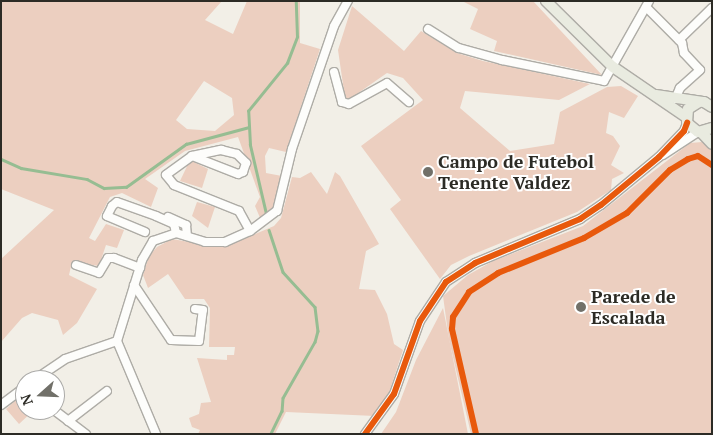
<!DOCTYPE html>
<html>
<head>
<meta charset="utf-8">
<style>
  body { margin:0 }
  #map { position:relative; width:713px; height:435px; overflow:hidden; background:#f2efe7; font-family:"PT Serif",serif }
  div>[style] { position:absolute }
  .green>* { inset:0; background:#eccfc0 }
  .stream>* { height:2.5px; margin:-1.25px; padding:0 1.25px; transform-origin:1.25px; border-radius:1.25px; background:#96bd92 }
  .roads { filter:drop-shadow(1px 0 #aeaca6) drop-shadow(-1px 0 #aeaca6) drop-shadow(0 1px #aeaca6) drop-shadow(0 -1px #aeaca6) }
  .minor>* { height:8px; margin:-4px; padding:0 4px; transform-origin:4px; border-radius:4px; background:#fdfdfb }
  .major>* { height:10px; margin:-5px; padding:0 5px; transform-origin:5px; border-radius:5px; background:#e9ebe0 }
  .cycleway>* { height:6px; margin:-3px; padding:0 3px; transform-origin:3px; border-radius:3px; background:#e8590c }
  .dots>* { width:14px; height:14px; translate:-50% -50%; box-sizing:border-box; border:2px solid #fff; border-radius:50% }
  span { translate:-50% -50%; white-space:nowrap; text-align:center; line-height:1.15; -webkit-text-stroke:4px #fff; paint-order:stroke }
  .poi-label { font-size:18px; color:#2c2b25; font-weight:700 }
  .left { translate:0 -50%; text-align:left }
  .frame { position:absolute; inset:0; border:2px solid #2c2b25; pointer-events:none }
  .north { position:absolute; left:15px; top:370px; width:50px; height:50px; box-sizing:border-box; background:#fff; border:1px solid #abaaa8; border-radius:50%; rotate:250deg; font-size:14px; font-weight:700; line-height:20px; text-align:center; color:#2c2b25 }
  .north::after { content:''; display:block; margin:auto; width:18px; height:22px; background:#717069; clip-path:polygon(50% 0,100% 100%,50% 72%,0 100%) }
</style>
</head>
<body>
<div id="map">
  <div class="green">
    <div style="clip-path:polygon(evenodd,1px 1px,222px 1px,205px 20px,233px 34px,247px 1px,300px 1px,300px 43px,320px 49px,286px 152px,269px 148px,265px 156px,266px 173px,282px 176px,275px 209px,261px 220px,255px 206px,260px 197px,238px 137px,185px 151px,145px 179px,158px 188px,151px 207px,122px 193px,110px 197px,89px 238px,95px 241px,106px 224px,124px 230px,117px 248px,106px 245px,99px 266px,72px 262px,69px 275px,97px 289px,77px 323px,63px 335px,58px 320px,32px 313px,22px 318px,1px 342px,1px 259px,54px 210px,1px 189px,1px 1px,204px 81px,232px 98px,234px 115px,215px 131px,187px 129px,176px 120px,204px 81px)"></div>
    <div style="clip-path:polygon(462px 1px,533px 1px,602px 75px,494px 51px,497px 41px,470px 29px,478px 9px)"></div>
    <div style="clip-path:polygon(352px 6px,404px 51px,421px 31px,457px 53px,483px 61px,590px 84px,559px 100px,465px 91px,460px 108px,510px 151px,554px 144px,560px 112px,607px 87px,621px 86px,638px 96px,624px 118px,609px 112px,606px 133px,613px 136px,620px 146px,611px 165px,624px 173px,612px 179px,611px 190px,577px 212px,469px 256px,451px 265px,440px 279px,390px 209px,401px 200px,361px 146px,423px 100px,403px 78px,387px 73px,351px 98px,345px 98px,338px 50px)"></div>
    <div style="clip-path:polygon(702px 142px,712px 149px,712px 434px,471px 434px,449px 340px,443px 296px,468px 275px,493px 261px,583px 226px,690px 143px)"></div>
    <div style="clip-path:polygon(190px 160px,208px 169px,202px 188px,180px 181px)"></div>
    <div style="clip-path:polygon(311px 172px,327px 194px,335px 172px,340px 176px,379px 244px,366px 251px,359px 289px,375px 290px,387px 314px,394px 344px,403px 350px,387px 399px,375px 416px,286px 412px,275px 434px,198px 434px,200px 430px,192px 427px,189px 418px,199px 414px,201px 403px,211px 402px,197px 358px,227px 360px,227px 355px,234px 355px,235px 347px,209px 347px,210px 308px,204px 299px,185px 299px,168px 274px,148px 288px,143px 275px,149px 256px,157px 247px,172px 239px,212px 246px,232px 244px,274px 226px,281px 218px,292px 177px,300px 178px)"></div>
    <div style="clip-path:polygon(197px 202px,215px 207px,208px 228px,192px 216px)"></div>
    <div style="clip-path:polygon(443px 308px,468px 434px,381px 434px,396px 412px,416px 360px)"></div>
    <div style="clip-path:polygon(25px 392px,25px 410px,34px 410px,19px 424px,6px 409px)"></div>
  </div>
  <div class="stream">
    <div style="left:1px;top:159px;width:22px;rotate:24deg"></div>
    <div style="left:21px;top:168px;width:67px;rotate:9.5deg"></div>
    <div style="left:87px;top:179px;width:19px;rotate:28deg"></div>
    <div style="left:104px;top:188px;width:22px;rotate:-3deg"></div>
    <div style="left:126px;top:187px;width:74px;rotate:-35.6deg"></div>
    <div style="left:186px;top:144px;width:65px;rotate:-15.1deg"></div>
    <div style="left:266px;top:214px;width:71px;rotate:-103.1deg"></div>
    <div style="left:250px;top:145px;width:34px;rotate:-93deg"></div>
    <div style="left:248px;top:111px;width:62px;rotate:-50.9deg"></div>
    <div style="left:287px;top:63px;width:28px;rotate:-69deg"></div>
    <div style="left:297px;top:37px;width:36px;rotate:-92deg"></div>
    <div style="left:269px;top:230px;width:44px;rotate:71.6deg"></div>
    <div style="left:283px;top:272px;width:47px;rotate:47.6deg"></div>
    <div style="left:315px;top:307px;width:24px;rotate:83deg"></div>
    <div style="left:318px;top:331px;width:11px;rotate:105deg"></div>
    <div style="left:315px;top:342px;width:64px;rotate:119.7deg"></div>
    <div style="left:283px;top:398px;width:13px;rotate:94deg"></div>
    <div style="left:282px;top:411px;width:25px;rotate:116deg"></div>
  </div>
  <div class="roads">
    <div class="minor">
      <div style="left:646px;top:7px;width:51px;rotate:45deg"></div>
      <div style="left:682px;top:43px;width:10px;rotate:79deg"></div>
      <div style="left:684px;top:53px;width:23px;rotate:47deg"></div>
      <div style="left:700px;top:70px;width:27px;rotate:138deg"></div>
      <div style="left:680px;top:88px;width:12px;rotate:114deg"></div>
      <div style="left:428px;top:29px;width:36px;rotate:32deg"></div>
      <div style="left:459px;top:48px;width:45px;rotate:15.6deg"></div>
      <div style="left:502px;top:60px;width:104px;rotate:11.6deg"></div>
      <div style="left:604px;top:81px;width:92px;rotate:-60.6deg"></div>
      <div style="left:679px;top:40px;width:46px;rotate:-44.1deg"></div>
      <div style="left:334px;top:72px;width:31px;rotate:75deg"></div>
      <div style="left:342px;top:102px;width:7px;rotate:16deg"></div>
      <div style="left:349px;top:104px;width:43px;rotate:-28.9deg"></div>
      <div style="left:387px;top:83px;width:29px;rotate:41deg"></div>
      <div style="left:663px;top:155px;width:42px;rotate:-33.3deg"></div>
      <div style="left:192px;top:156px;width:30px;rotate:-12deg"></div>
      <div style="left:221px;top:150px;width:16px;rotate:14deg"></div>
      <div style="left:237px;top:154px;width:13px;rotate:45deg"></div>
      <div style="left:246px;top:163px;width:9px;rotate:108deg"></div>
      <div style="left:243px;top:172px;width:5px;rotate:158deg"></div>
      <div style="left:238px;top:174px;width:49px;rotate:-158.6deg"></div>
      <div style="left:192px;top:156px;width:32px;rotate:144deg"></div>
      <div style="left:166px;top:175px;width:13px;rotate:51deg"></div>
      <div style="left:174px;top:185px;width:70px;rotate:21.8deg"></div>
      <div style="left:239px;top:211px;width:23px;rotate:61deg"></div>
      <div style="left:168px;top:217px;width:20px;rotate:24deg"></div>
      <div style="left:186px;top:225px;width:11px;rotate:85deg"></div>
      <div style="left:145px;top:232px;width:41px;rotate:-157.2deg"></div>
      <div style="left:107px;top:216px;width:11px;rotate:-63deg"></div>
      <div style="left:112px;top:206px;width:6px;rotate:-39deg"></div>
      <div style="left:117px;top:202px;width:41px;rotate:19.7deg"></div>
      <div style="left:156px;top:216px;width:20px;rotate:24deg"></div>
      <div style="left:174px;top:224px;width:9px;rotate:77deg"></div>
      <div style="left:76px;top:265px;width:24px;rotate:19deg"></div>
      <div style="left:99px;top:273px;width:17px;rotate:-59deg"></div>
      <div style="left:108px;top:258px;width:6px"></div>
      <div style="left:114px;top:258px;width:28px;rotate:21deg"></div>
      <div style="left:134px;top:285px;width:66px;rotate:56.1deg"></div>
      <div style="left:171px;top:340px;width:28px;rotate:2deg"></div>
      <div style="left:199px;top:341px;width:31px;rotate:-83deg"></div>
      <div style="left:203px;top:310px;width:8px;rotate:-173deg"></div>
      <div style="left:117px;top:341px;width:85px;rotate:-72.8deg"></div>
      <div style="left:142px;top:260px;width:22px;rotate:-60deg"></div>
      <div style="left:153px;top:241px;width:24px;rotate:-19deg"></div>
      <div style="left:176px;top:233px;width:30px;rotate:17deg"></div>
      <div style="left:205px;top:242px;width:20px"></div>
      <div style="left:225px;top:242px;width:27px;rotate:-24deg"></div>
      <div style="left:250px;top:231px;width:34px;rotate:-37deg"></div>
      <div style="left:277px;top:211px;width:64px;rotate:-76.4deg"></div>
      <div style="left:292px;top:149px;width:130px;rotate:-71.1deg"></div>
      <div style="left:334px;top:26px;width:29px;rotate:-61deg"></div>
      <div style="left:117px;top:341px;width:101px;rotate:67.2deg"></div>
      <div style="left:34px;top:380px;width:37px;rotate:-34deg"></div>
      <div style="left:65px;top:359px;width:55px;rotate:-19.1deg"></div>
      <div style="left:1px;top:405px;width:30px;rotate:-37deg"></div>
      <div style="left:54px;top:410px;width:40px;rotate:37deg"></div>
      <div style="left:68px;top:421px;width:49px;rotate:-37.6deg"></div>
      <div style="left:365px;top:434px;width:49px;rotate:-54.1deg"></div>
      <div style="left:394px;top:394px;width:77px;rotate:-70.4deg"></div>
      <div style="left:420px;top:321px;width:47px;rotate:-56.3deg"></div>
      <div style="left:446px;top:282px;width:35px;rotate:-33deg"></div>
      <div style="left:475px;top:263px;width:114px;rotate:-22.7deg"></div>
      <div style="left:580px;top:219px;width:25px;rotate:-34deg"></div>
      <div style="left:601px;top:205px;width:75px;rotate:-39.6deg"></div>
      <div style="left:659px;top:157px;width:36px;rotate:-46deg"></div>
      <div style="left:684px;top:131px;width:9px;rotate:-69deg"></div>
    </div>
    <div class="major">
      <div style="left:546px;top:1px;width:94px;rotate:44.6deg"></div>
      <div style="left:613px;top:67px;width:88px;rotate:34.4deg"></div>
      <div style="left:656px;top:95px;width:49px;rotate:8.3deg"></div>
      <div style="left:704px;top:102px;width:9px;rotate:32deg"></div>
      <div style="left:699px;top:102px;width:13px;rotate:148deg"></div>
      <div style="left:688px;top:109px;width:14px;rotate:94deg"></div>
      <div style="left:687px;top:123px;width:14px;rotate:39deg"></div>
      <div style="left:698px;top:132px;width:15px;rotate:-16deg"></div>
      <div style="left:701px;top:132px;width:16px;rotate:47deg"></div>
    </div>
  </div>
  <div class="cycleway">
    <div style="left:365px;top:434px;width:49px;rotate:-54.1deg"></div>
    <div style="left:394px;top:394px;width:77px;rotate:-70.4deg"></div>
    <div style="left:420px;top:321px;width:47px;rotate:-56.3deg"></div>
    <div style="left:446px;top:282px;width:35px;rotate:-33deg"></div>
    <div style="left:475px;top:263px;width:114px;rotate:-22.7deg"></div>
    <div style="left:580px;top:219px;width:25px;rotate:-34deg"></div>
    <div style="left:601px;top:205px;width:75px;rotate:-39.6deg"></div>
    <div style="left:659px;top:157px;width:36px;rotate:-46deg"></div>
    <div style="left:684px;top:131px;width:9px;rotate:-69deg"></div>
    <div style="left:476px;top:434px;width:108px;rotate:-102.9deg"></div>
    <div style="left:452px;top:329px;width:12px;rotate:-85deg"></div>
    <div style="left:453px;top:317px;width:30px;rotate:-57deg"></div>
    <div style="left:469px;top:292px;width:35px;rotate:-33deg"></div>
    <div style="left:498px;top:273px;width:93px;rotate:-22.1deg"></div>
    <div style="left:584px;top:238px;width:50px;rotate:-30.2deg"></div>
    <div style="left:627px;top:213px;width:61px;rotate:-45deg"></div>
    <div style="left:670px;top:170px;width:21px;rotate:-31deg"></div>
    <div style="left:688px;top:159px;width:10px;rotate:-17deg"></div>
    <div style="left:698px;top:156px;width:17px;rotate:33deg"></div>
  </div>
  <div class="dots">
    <div style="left:428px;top:172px;background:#717069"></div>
    <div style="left:581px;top:307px;background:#717069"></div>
  </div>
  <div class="poi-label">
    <span class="left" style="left:438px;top:172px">Campo de Futebol<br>Tenente Valdez</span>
    <span class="left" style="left:591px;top:307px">Parede de<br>Escalada</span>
  </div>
  <div class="frame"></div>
  <div class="north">N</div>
</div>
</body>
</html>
